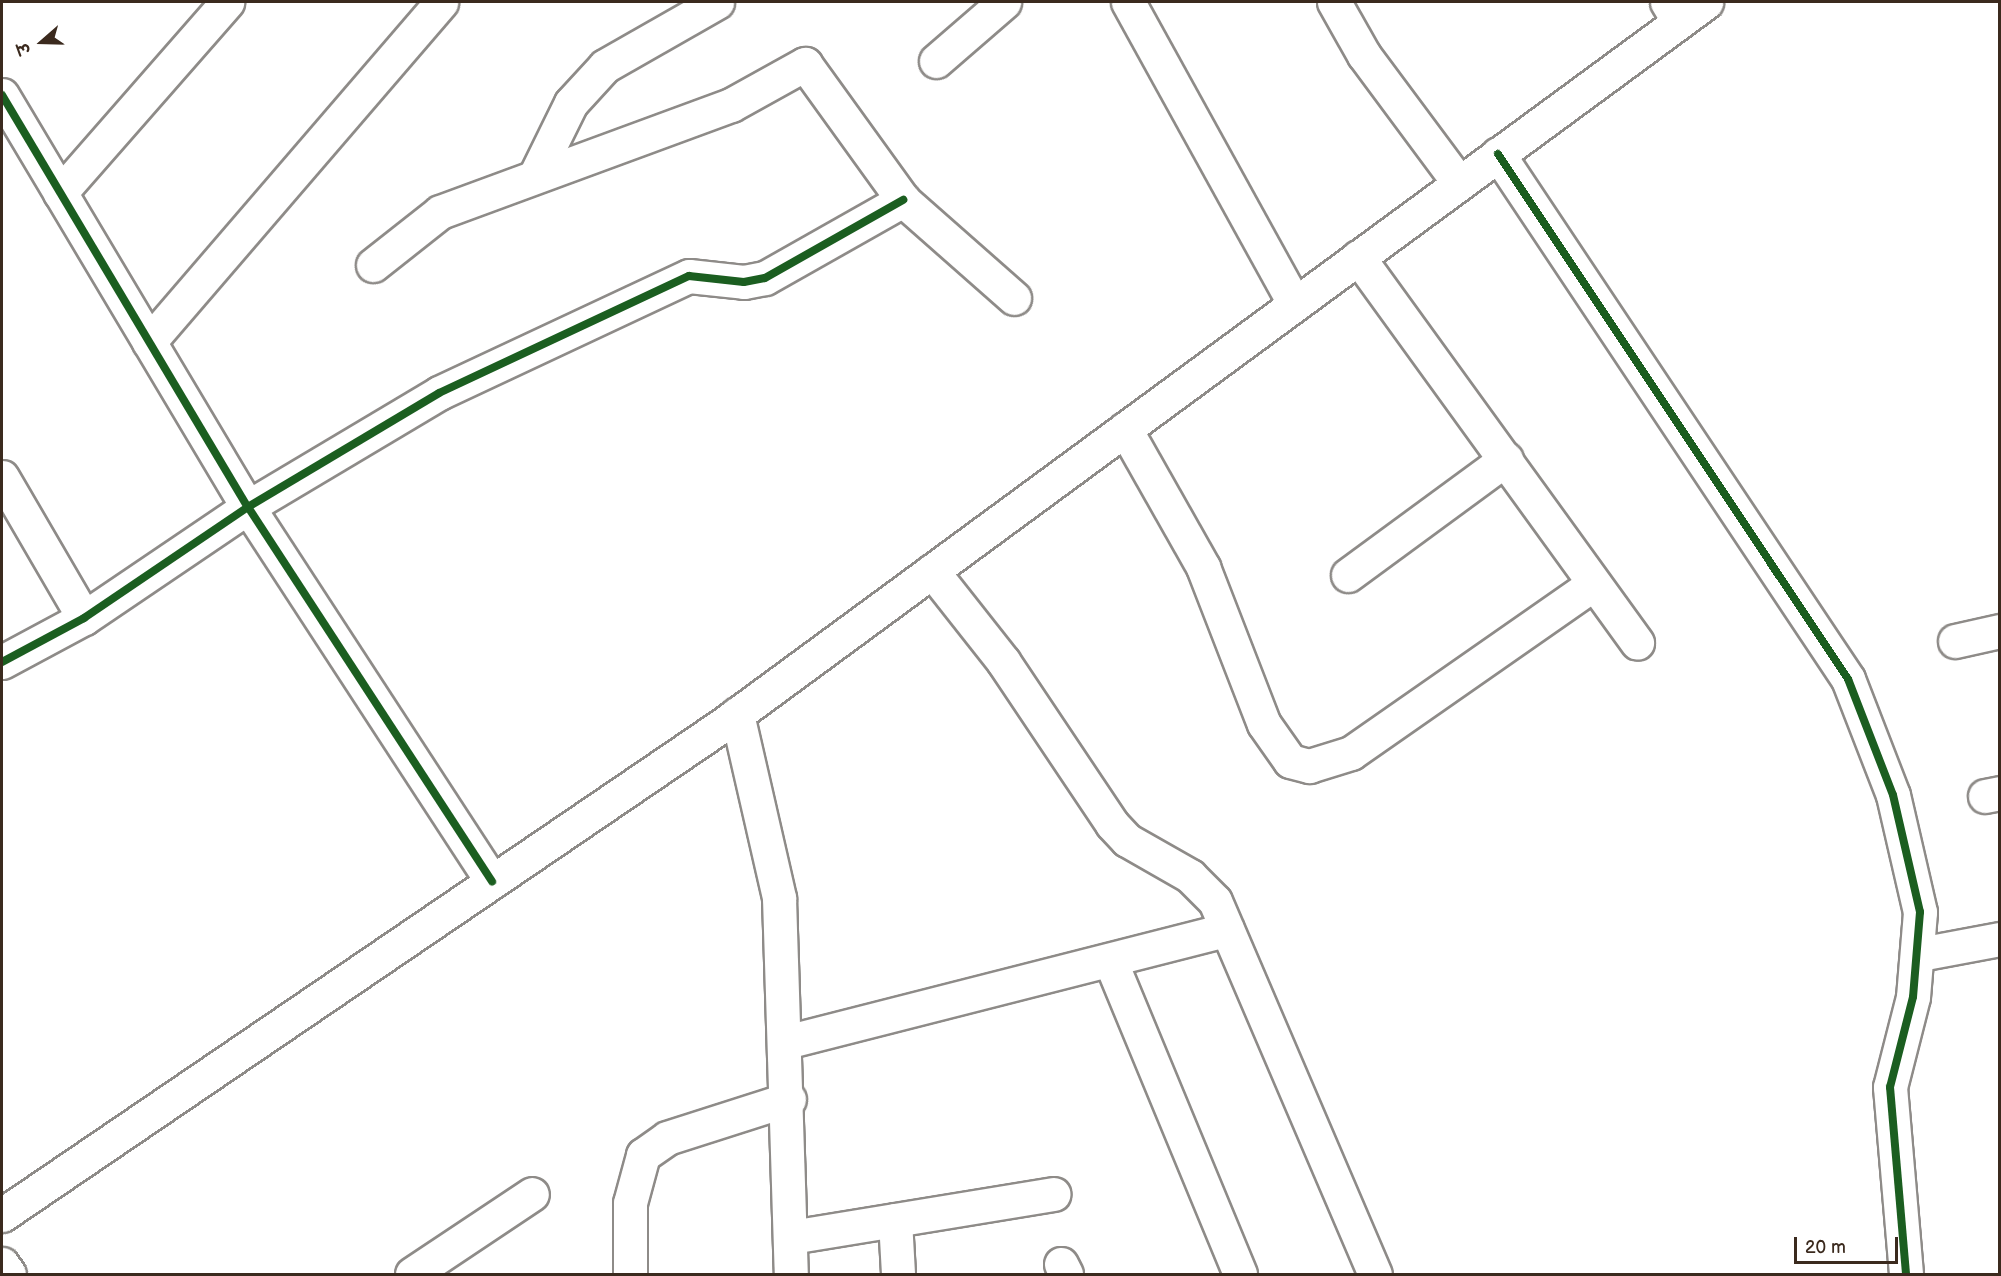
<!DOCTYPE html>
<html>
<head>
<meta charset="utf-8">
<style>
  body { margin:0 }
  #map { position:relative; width:2001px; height:1276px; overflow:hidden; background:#fff; font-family:"Balsamiq Sans","Playpen Sans Deva",sans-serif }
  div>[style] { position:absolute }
  .roads { filter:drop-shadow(2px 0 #8e8b88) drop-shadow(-2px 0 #8e8b88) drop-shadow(0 2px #8e8b88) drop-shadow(0 -2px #8e8b88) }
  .minor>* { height:33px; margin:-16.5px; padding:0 16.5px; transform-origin:16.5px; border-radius:16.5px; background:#fff }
  .major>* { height:33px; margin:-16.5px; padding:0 16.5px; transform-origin:16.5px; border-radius:16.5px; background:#fff }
  .cycleway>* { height:8px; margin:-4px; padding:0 4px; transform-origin:4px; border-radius:4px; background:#1b5e20 }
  span { translate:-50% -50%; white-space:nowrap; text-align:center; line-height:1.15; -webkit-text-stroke:6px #fff; paint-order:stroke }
  .frame { position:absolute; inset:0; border:3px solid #3b2a1e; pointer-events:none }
  .north { position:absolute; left:12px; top:12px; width:60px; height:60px; -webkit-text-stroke:4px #fff; paint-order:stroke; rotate:250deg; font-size:16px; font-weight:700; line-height:24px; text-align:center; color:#3b2a1e }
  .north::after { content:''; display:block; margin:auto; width:21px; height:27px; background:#3b2a1e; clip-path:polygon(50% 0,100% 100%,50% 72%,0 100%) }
  .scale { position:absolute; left:1794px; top:1237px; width:104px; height:27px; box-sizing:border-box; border:3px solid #3b2a1e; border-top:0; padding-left:8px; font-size:18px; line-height:21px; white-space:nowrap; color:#3b2a1e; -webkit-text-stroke:4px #fff; paint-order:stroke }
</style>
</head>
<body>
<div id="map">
  <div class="roads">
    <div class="minor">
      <div style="left:1128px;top:2px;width:345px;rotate:61.1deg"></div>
      <div style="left:1334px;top:2px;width:61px;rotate:60.5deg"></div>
      <div style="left:1364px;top:55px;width:159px;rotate:53.4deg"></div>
      <div style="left:1667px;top:2px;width:23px;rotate:59deg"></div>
      <div style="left:936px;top:61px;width:90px;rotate:-40.9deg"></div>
      <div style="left:2px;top:95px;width:480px;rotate:59.2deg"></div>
      <div style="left:248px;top:507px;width:447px;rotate:56.9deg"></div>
      <div style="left:1498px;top:154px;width:631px;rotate:56.31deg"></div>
      <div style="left:1848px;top:679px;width:124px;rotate:68.8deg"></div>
      <div style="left:1893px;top:795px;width:120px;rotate:77deg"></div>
      <div style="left:1920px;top:912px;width:85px;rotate:94.7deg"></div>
      <div style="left:1913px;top:997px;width:93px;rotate:104.3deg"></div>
      <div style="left:1890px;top:1087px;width:188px;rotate:85.1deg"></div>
      <div style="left:536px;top:174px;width:79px;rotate:-63.8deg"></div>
      <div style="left:571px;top:103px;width:50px;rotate:-47.4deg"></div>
      <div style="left:605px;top:66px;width:129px;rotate:-29.7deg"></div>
      <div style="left:60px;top:193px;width:254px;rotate:-48.8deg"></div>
      <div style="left:1358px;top:257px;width:476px;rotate:54.1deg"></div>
      <div style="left:373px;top:265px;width:85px;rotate:-38.3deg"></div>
      <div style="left:440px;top:212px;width:310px;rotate:-20.2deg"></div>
      <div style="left:731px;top:105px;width:85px;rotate:-29deg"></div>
      <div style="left:805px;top:64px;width:168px;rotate:54.2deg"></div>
      <div style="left:903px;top:200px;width:148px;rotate:41.4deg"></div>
      <div style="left:149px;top:342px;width:448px;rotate:-49.3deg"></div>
      <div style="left:1125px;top:429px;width:159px;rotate:60.5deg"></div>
      <div style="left:1203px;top:567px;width:168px;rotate:68.8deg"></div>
      <div style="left:1264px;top:724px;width:45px;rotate:54.9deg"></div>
      <div style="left:1290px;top:761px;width:20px;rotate:15deg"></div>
      <div style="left:1309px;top:766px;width:44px;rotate:-17.2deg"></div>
      <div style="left:1351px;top:753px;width:295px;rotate:-34.9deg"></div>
      <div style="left:2px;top:477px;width:163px;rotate:59.8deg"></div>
      <div style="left:932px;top:571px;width:115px;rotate:51.7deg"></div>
      <div style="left:1003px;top:661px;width:196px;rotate:56.2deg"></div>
      <div style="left:1112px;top:824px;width:22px;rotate:47deg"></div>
      <div style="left:1127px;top:840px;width:73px;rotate:29.7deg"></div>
      <div style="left:1190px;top:876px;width:35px;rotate:45deg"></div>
      <div style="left:1215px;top:901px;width:406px;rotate:66.8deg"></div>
      <div style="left:1348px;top:575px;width:196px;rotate:-36.3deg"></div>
      <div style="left:1955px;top:641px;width:46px;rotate:-12.5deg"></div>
      <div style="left:2px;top:662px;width:93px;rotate:-28.2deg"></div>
      <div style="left:84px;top:618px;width:198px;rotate:-34.1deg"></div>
      <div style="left:248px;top:507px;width:222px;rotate:-30.8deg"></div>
      <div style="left:439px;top:393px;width:276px;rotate:-25.1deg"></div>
      <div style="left:689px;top:276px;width:55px;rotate:6.2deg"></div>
      <div style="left:744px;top:282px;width:21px;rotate:-11deg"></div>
      <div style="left:765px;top:278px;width:159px;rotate:-29.5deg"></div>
      <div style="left:737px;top:714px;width:189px;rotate:77.1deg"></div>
      <div style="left:779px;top:898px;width:376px;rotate:88.2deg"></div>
      <div style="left:1985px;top:796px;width:15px;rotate:-11deg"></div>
      <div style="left:1920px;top:954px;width:81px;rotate:-10.6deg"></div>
      <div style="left:1110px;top:960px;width:340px;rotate:67.5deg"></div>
      <div style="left:786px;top:1042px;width:455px;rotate:-14.3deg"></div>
      <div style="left:895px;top:1220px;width:54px;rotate:86.8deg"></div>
      <div style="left:791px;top:1237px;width:266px;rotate:-9.3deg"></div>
      <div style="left:2px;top:1264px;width:12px;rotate:55deg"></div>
      <div style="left:1061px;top:1264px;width:11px;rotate:63deg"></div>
      <div style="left:412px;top:1274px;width:144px;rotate:-33.7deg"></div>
      <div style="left:630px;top:1274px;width:71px;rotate:-90deg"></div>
      <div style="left:630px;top:1203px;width:50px;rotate:-74.8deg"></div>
      <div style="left:643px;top:1155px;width:29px;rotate:-35deg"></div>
      <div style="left:667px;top:1138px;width:128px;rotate:-17.7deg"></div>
    </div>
    <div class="major">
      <div style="left:2px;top:1215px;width:873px;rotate:-34.22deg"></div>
      <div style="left:724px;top:724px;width:1219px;rotate:-36.32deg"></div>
    </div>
  </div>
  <div class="cycleway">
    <div style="left:2px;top:95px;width:480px;rotate:59.2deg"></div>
    <div style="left:248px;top:507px;width:447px;rotate:56.9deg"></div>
    <div style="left:1498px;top:154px;width:631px;rotate:56.31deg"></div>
    <div style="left:1848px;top:679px;width:124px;rotate:68.8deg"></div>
    <div style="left:1893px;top:795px;width:120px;rotate:77deg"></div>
    <div style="left:1920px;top:912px;width:85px;rotate:94.7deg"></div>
    <div style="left:1913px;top:997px;width:93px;rotate:104.3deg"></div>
    <div style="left:1890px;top:1087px;width:188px;rotate:85.1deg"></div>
    <div style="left:2px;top:662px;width:93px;rotate:-28.2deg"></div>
    <div style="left:84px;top:618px;width:198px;rotate:-34.1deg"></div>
    <div style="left:248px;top:507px;width:222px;rotate:-30.8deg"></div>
    <div style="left:439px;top:393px;width:276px;rotate:-25.1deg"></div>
    <div style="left:689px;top:276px;width:55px;rotate:6.2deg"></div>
    <div style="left:744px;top:282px;width:21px;rotate:-11deg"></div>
    <div style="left:765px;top:278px;width:159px;rotate:-29.5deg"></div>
  </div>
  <div class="frame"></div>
  <div class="north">उ</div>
  <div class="scale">20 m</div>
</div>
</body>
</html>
